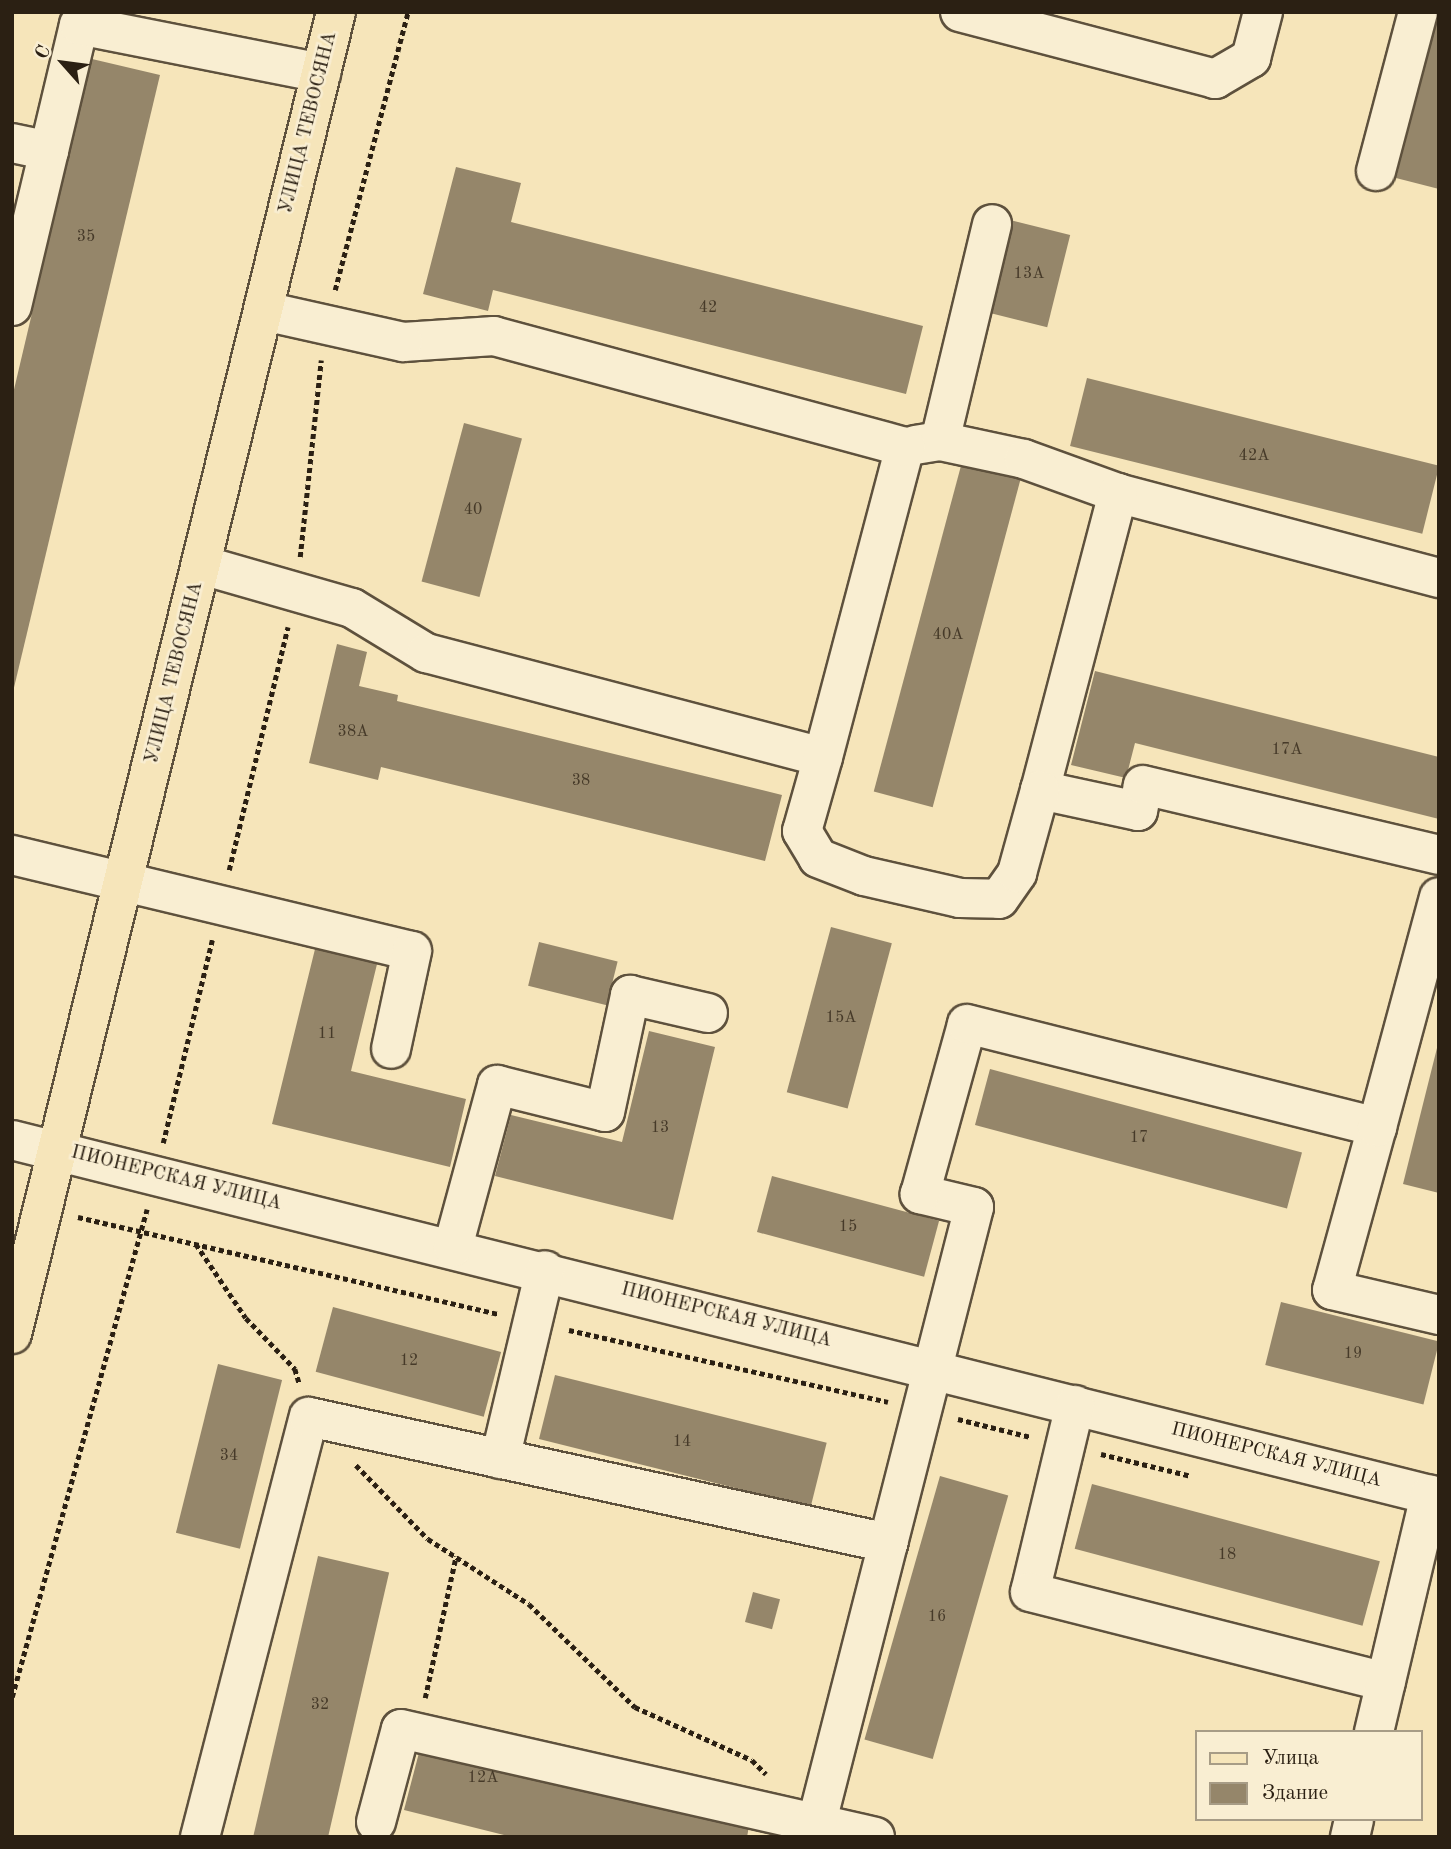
<!DOCTYPE html>
<html>
<head>
<meta charset="utf-8">
<style>
  body { margin:0 }
  #map { position:relative; width:1451px; height:1849px; overflow:hidden; background:#f6e5ba; font-family:"Old Standard TT",serif }
  div>[style] { position:absolute }
  .building>* { inset:0; background:#95866a; transform-origin:0 0 }
  .path>* { height:4.5px; margin-top:-2.25px; transform-origin:0; background:repeating-linear-gradient(90deg,#2b2013 0 5px,transparent 0 8.5px) }
  .roads { filter:drop-shadow(2px 0 #5e513d) drop-shadow(-2px 0 #5e513d) drop-shadow(0 2px #5e513d) drop-shadow(0 -2px #5e513d) }
  .minor>* { height:38px; margin:-19px; padding:0 19px; transform-origin:19px; border-radius:19px; background:#f9eed2 }
  .major>* { height:38px; margin:-19px; padding:0 19px; transform-origin:19px; border-radius:19px; background:#f6e5ba }
  span { translate:-50% -50%; white-space:nowrap; text-align:center; line-height:1.15; -webkit-text-stroke:5px #f9eed2; paint-order:stroke }
  .number-label { font-size:16px; color:#463a29 }
  .number-label span { -webkit-text-stroke-width:0 }
  .street-label { font-size:19px; color:#2b2013 }
  .frame { position:absolute; inset:0; border:14px solid #2b2013; pointer-events:none }
  .legend { position:absolute; left:1195px; top:1730px; width:228px; height:91px; box-sizing:border-box; background:#f9eed2; border:2px solid #a79c86; margin:0; padding:9px 12px; list-style:none; font-size:21px; color:#2b2013 }
  .legend li { display:flex; align-items:center; gap:14px; height:35px }
  .legend b { width:35px; border:2px solid #a79c86 }
  .north { position:absolute; left:28px; top:28px; width:70px; height:70px; -webkit-text-stroke:5px #f9eed2; paint-order:stroke; rotate:298deg; font-size:19px; font-weight:700; line-height:28px; text-align:center; color:#2b2013 }
  .north::after { content:''; display:block; margin:auto; width:24px; height:32px; background:#2b2013; clip-path:polygon(50% 0,100% 100%,50% 72%,0 100%) }
</style>
</head>
<body>
<div id="map">
  <div class="building">
    <div style="clip-path:polygon(1438px 18px,1439px 18px,1439px 189px,1396px 178px)"></div>
    <div style="clip-path:polygon(92px 59px,160px 75px,12px 696px,12px 398px)"></div>
    <div style="clip-path:polygon(456px 167px,521px 183px,511px 222px,923px 326px,906px 394px,493px 290px,488px 311px,423px 294px)"></div>
    <div style="left:1010px;top:220px;width:62px;height:95px;rotate:14deg"></div>
    <div style="left:1087px;top:378px;width:363px;height:70px;rotate:14deg"></div>
    <div style="left:464px;top:423px;width:60px;height:164px;rotate:15deg"></div>
    <div style="left:962px;top:462px;width:61px;height:341px;rotate:15deg"></div>
    <div style="clip-path:polygon(337px 644px,367px 652px,359px 686px,398px 695px,397px 701px,782px 795px,765px 861px,381px 767px,378px 780px,309px 763px)"></div>
    <div style="clip-path:polygon(1095px 671px,1439px 757px,1439px 819px,1135px 743px,1126px 778px,1071px 765px)"></div>
    <div style="left:831px;top:927px;width:63px;height:171px;rotate:15deg"></div>
    <div style="left:539px;top:942px;width:81px;height:45px;rotate:14deg"></div>
    <div style="clip-path:polygon(316px 945px,378px 960px,351px 1071px,466px 1099px,450px 1167px,272px 1124px)"></div>
    <div style="clip-path:polygon(649px 1031px,715px 1047px,673px 1220px,495px 1176px,511px 1115px,622px 1142px)"></div>
    <div style="clip-path:polygon(1438px 1044px,1439px 1044px,1439px 1193px,1403px 1184px)"></div>
    <div style="left:990px;top:1069px;width:323px;height:58px;rotate:15deg"></div>
    <div style="left:772px;top:1176px;width:173px;height:58px;rotate:15deg"></div>
    <div style="left:1281px;top:1302px;width:163px;height:65px;rotate:14deg"></div>
    <div style="left:333px;top:1307px;width:174px;height:67px;rotate:15deg"></div>
    <div style="left:218px;top:1364px;width:66px;height:174px;rotate:14deg"></div>
    <div style="left:555px;top:1375px;width:280px;height:66px;rotate:14deg"></div>
    <div style="left:940px;top:1476px;width:71px;height:274px;rotate:16deg"></div>
    <div style="left:1092px;top:1484px;width:298px;height:67px;rotate:15deg"></div>
    <div style="left:318px;top:1556px;width:73px;height:289px;rotate:13deg"></div>
    <div style="left:753px;top:1592px;width:28px;height:31px;rotate:15deg"></div>
    <div style="clip-path:polygon(421px 1745px,749px 1826px,747px 1837px,512px 1837px,404px 1810px)"></div>
  </div>
  <div class="path">
    <div style="left:335px;top:290px;width:287px;rotate:-75.3deg"></div>
    <div style="left:300px;top:557px;width:198px;rotate:-83.9deg"></div>
    <div style="left:229px;top:870px;width:250px;rotate:-76.4deg"></div>
    <div style="left:163px;top:1143px;width:209px;rotate:-76.4deg"></div>
    <div style="left:78px;top:1217px;width:432px;rotate:13deg"></div>
    <div style="left:196px;top:1244px;width:89px;rotate:56deg"></div>
    <div style="left:246px;top:1318px;width:71px;rotate:46.1deg"></div>
    <div style="left:295px;top:1369px;width:14px;rotate:73deg"></div>
    <div style="left:569px;top:1330px;width:327px;rotate:12.7deg"></div>
    <div style="left:958px;top:1419px;width:75px;rotate:13.9deg"></div>
    <div style="left:1101px;top:1454px;width:93px;rotate:13.7deg"></div>
    <div style="left:356px;top:1465px;width:103px;rotate:45.8deg"></div>
    <div style="left:428px;top:1539px;width:120px;rotate:32.8deg"></div>
    <div style="left:529px;top:1604px;width:148px;rotate:44.2deg"></div>
    <div style="left:635px;top:1707px;width:128px;rotate:24.4deg"></div>
    <div style="left:752px;top:1760px;width:20px;rotate:45deg"></div>
    <div style="left:12px;top:1697px;width:506px;rotate:-74.54deg"></div>
    <div style="left:425px;top:1698px;width:145px;rotate:-77.7deg"></div>
  </div>
  <div class="roads">
    <div class="minor">
      <div style="left:960px;top:12px;width:264px;rotate:14.7deg"></div>
      <div style="left:1215px;top:79px;width:42px;rotate:-30.3deg"></div>
      <div style="left:1251px;top:58px;width:48px;rotate:-75.4deg"></div>
      <div style="left:12px;top:143px;width:38px;rotate:12deg"></div>
      <div style="left:1376px;top:171px;width:164px;rotate:-75.2deg"></div>
      <div style="left:12px;top:306px;width:289px;rotate:-76.6deg"></div>
      <div style="left:79px;top:25px;width:247px;rotate:11.2deg"></div>
      <div style="left:940px;top:441px;width:223px;rotate:-76.5deg"></div>
      <div style="left:915px;top:445px;width:25px;rotate:-9deg"></div>
      <div style="left:940px;top:441px;width:86px;rotate:12.1deg"></div>
      <div style="left:1024px;top:459px;width:100px;rotate:19.9deg"></div>
      <div style="left:202px;top:565px;width:156px;rotate:16deg"></div>
      <div style="left:352px;top:608px;width:87px;rotate:31.3deg"></div>
      <div style="left:426px;top:653px;width:410px;rotate:14.7deg"></div>
      <div style="left:823px;top:757px;width:321px;rotate:-75.2deg"></div>
      <div style="left:905px;top:447px;width:426px;rotate:-164.9deg"></div>
      <div style="left:494px;top:336px;width:91px;rotate:176.2deg"></div>
      <div style="left:403px;top:342px;width:142px;rotate:-167.4deg"></div>
      <div style="left:1439px;top:578px;width:332px;rotate:-165.2deg"></div>
      <div style="left:1118px;top:493px;width:307px;rotate:104.7deg"></div>
      <div style="left:1040px;top:790px;width:100px;rotate:12.1deg"></div>
      <div style="left:1138px;top:811px;width:26px;rotate:-79deg"></div>
      <div style="left:1143px;top:785px;width:304px;rotate:13.3deg"></div>
      <div style="left:823px;top:757px;width:77px;rotate:105.8deg"></div>
      <div style="left:802px;top:831px;width:31px;rotate:59deg"></div>
      <div style="left:818px;top:858px;width:49px;rotate:21.4deg"></div>
      <div style="left:864px;top:876px;width:98px;rotate:12.9deg"></div>
      <div style="left:960px;top:898px;width:39px;rotate:1deg"></div>
      <div style="left:999px;top:899px;width:32px;rotate:-55deg"></div>
      <div style="left:1017px;top:873px;width:86px;rotate:-74.5deg"></div>
      <div style="left:12px;top:855px;width:411px;rotate:13.5deg"></div>
      <div style="left:412px;top:951px;width:100px;rotate:102.1deg"></div>
      <div style="left:1377px;top:1127px;width:169px;rotate:105.4deg"></div>
      <div style="left:1332px;top:1290px;width:110px;rotate:13.2deg"></div>
      <div style="left:12px;top:1140px;width:1471px;rotate:14.05deg"></div>
      <div style="left:453px;top:1247px;width:168px;rotate:-74.8deg"></div>
      <div style="left:497px;top:1085px;width:111px;rotate:14deg"></div>
      <div style="left:605px;top:1112px;width:120px;rotate:-77.9deg"></div>
      <div style="left:630px;top:995px;width:80px;rotate:13deg"></div>
      <div style="left:1075px;top:1405px;width:192px;rotate:103.5deg"></div>
      <div style="left:1030px;top:1592px;width:367px;rotate:14.2deg"></div>
      <div style="left:500px;top:1459px;width:194px;rotate:-76.6deg"></div>
      <div style="left:1374px;top:1732px;width:244px;rotate:-76.7deg"></div>
      <div style="left:376px;top:1822px;width:96px;rotate:-75deg"></div>
      <div style="left:401px;top:1729px;width:486px;rotate:12.8deg"></div>
      <div style="left:200px;top:1837px;width:434px;rotate:-75.5deg"></div>
      <div style="left:309px;top:1417px;width:593px;rotate:12.28deg"></div>
      <div style="left:813px;top:1837px;width:650px;rotate:-75.66deg"></div>
      <div style="left:974px;top:1207px;width:56px;rotate:-166.5deg"></div>
      <div style="left:920px;top:1194px;width:176px;rotate:-74.5deg"></div>
      <div style="left:967px;top:1024px;width:423px;rotate:14.1deg"></div>
      <div style="left:1377px;top:1127px;width:238px;rotate:-74.9deg"></div>
      <div style="left:1350px;top:1837px;width:18px;rotate:-77deg"></div>
    </div>
    <div class="major">
      <div style="left:12px;top:1334px;width:1361px;rotate:-76.23deg"></div>
    </div>
  </div>
  <div class="number-label">
    <span style="left:86px;top:237px">35</span>
    <span style="left:1029px;top:274px">13А</span>
    <span style="left:708px;top:308px">42</span>
    <span style="left:1254px;top:456px">42А</span>
    <span style="left:473px;top:510px">40</span>
    <span style="left:948px;top:635px">40А</span>
    <span style="left:353px;top:732px">38А</span>
    <span style="left:1287px;top:750px">17А</span>
    <span style="left:581px;top:781px">38</span>
    <span style="left:841px;top:1018px">15А</span>
    <span style="left:327px;top:1034px">11</span>
    <span style="left:660px;top:1128px">13</span>
    <span style="left:1139px;top:1138px">17</span>
    <span style="left:848px;top:1227px">15</span>
    <span style="left:1353px;top:1354px">19</span>
    <span style="left:409px;top:1361px">12</span>
    <span style="left:682px;top:1442px">14</span>
    <span style="left:229px;top:1456px">34</span>
    <span style="left:1227px;top:1555px">18</span>
    <span style="left:937px;top:1617px">16</span>
    <span style="left:320px;top:1705px">32</span>
    <span style="left:483px;top:1778px">12А</span>
  </div>
  <div class="street-label">
    <span style="left:309px;top:123px;rotate:-76deg">УЛИЦА ТЕВОСЯНА</span>
    <span style="left:175px;top:673px;rotate:-76deg">УЛИЦА ТЕВОСЯНА</span>
    <span style="left:176px;top:1179px;rotate:14deg">ПИОНЕРСКАЯ УЛИЦА</span>
    <span style="left:726px;top:1316px;rotate:14deg">ПИОНЕРСКАЯ УЛИЦА</span>
    <span style="left:1276px;top:1456px;rotate:14deg">ПИОНЕРСКАЯ УЛИЦА</span>
  </div>
  <div class="frame"></div>
  <ul class="legend">
  <li><b style="height:9px;background:#f6e5ba"></b>Улица</li>
  <li><b style="height:19px;background:#95866a"></b>Здание</li>
  </ul>
  <div class="north">С</div>
</div>
</body>
</html>
